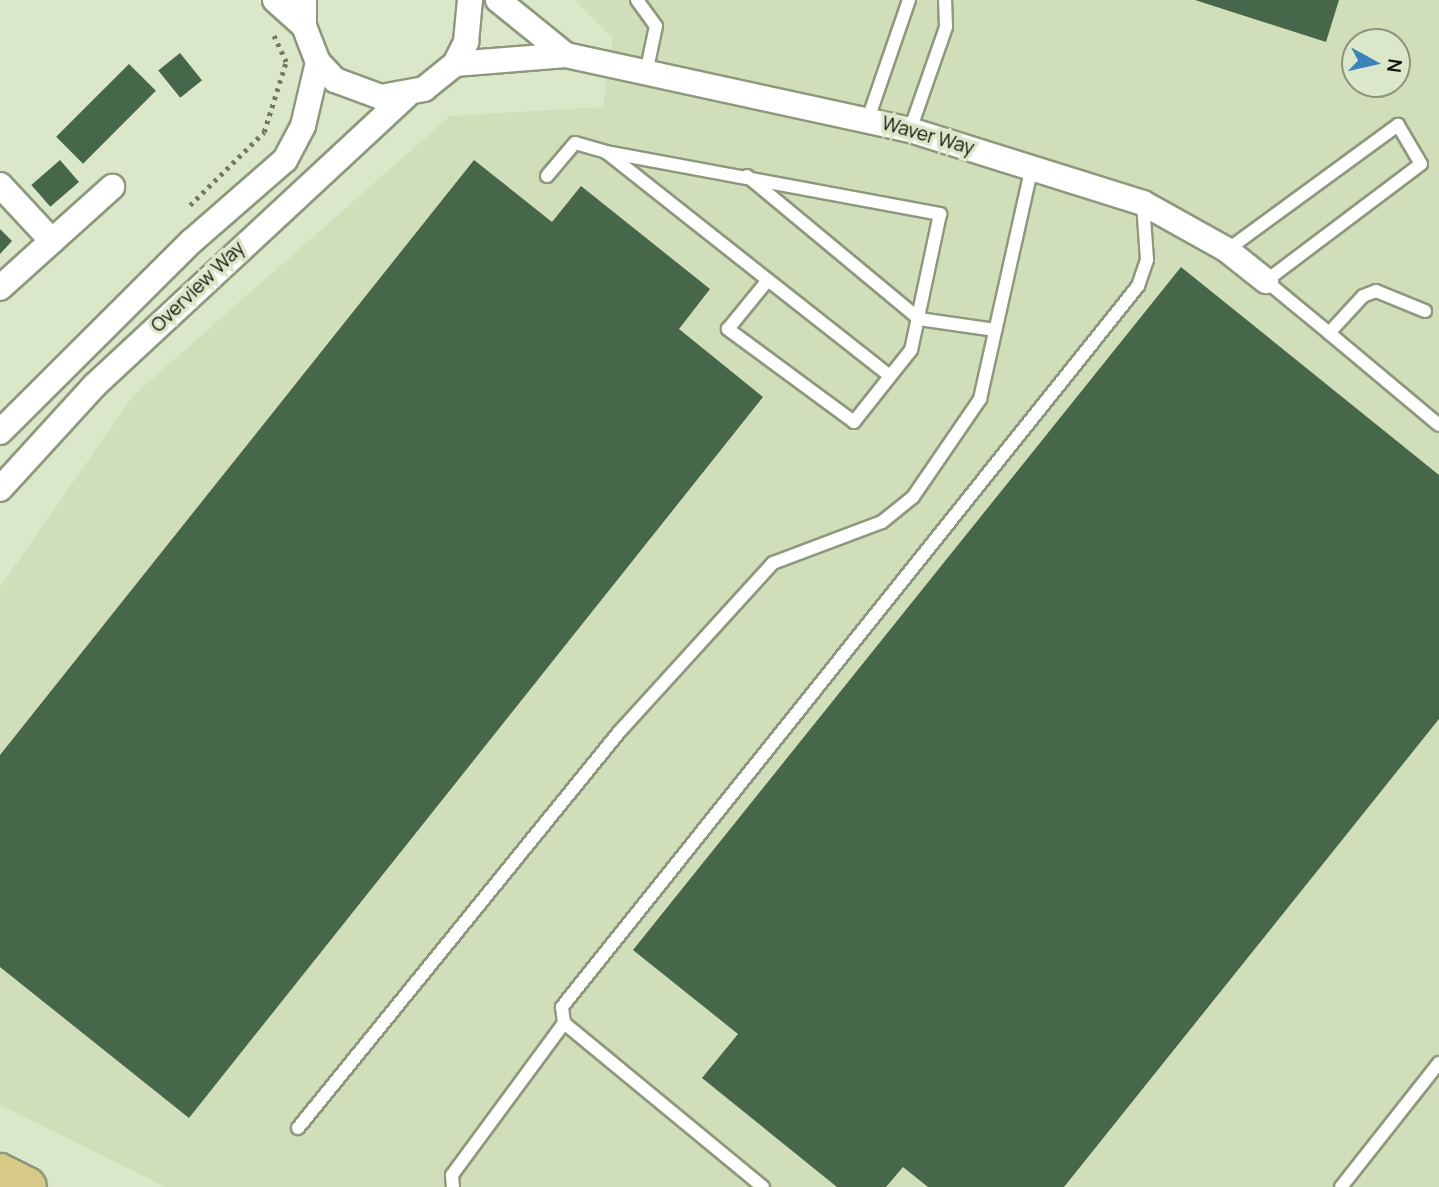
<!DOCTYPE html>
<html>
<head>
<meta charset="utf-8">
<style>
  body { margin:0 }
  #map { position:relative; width:1439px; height:1187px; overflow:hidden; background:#dbe7c9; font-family:Manrope,sans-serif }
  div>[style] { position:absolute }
  .built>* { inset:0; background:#d0deb9 }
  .building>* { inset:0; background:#47674b; transform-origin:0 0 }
  .path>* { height:4.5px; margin-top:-2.25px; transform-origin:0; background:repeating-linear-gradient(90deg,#737b67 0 3.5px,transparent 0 8.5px) }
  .roads { filter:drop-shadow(2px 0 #8e987c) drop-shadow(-2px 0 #8e987c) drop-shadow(0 2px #8e987c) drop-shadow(0 -2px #8e987c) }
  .service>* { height:12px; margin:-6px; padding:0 6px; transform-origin:6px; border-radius:6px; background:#fff }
  .minor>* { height:24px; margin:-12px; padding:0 12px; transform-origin:12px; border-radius:12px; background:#fff }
  .trunk>* { height:38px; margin:-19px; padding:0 19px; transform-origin:19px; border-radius:19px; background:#d6ca86 }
  span { translate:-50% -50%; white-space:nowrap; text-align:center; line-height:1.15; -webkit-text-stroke:7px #dbe7c9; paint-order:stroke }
  .street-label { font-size:19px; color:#13170c }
  .north { position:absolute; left:1341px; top:28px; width:70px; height:70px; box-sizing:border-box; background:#dbe7c9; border:2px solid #8b947d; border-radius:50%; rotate:98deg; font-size:19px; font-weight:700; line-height:28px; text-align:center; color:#13170c }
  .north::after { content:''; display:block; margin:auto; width:24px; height:32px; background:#3b83b8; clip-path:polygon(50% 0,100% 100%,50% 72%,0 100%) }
</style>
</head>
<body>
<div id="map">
  <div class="built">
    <div style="clip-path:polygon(evenodd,575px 0,1439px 0,1439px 1187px,166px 1187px,0 1105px,0 587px,133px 396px,450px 116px,603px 107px,613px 38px,575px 0,1355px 42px,1397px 42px,1397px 84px,1355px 84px,1355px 42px)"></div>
  </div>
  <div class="building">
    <div style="clip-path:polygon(1195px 0,1339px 0,1326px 42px)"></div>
    <div style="left:180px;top:53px;width:35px;height:28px;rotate:51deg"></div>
    <div style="left:129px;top:64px;width:38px;height:103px;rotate:45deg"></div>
    <div style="left:60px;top:160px;width:29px;height:38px;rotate:49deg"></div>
    <div style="clip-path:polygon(474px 160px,552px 222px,581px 186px,710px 289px,679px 329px,763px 397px,189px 1118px,0 967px,0 755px)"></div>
    <div style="clip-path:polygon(0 229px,12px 241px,0 254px)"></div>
    <div style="clip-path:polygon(1181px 267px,1439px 475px,1439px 719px,1064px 1187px,928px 1187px,903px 1167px,886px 1187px,837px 1187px,702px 1078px,738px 1034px,633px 950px)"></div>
  </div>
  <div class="path">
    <div style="left:190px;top:205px;width:104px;rotate:-44.6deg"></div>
    <div style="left:264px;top:132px;width:73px;rotate:-72.6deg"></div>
    <div style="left:286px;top:62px;width:31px;rotate:-115deg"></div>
  </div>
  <div class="roads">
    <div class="service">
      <div style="left:637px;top:0;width:32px;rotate:54deg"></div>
      <div style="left:656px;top:26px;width:48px;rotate:102deg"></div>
      <div style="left:868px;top:119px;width:126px;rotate:-71deg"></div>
      <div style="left:910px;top:130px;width:109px;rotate:-70.7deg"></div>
      <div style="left:946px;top:27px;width:27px;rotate:-92deg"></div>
      <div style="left:606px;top:152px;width:340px;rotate:10.5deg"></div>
      <div style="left:940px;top:214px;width:139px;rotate:102deg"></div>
      <div style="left:911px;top:350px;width:92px;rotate:128.4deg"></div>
      <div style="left:854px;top:422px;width:157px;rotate:-143.6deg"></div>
      <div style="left:728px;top:329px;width:63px;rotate:-50.8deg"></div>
      <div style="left:768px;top:280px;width:206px;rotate:-141.7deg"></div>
      <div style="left:547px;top:176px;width:43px;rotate:-49.7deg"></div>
      <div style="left:575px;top:143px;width:32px;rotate:16deg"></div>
      <div style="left:747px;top:176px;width:224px;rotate:39.7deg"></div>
      <div style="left:919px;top:319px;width:77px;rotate:8.2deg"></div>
      <div style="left:1227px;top:250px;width:212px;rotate:-36.2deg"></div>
      <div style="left:1398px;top:125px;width:45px;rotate:59.5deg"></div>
      <div style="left:1421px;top:164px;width:194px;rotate:143deg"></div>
      <div style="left:1266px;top:281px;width:82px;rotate:39.5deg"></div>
      <div style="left:1329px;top:333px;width:50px;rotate:-47.4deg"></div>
      <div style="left:1363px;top:296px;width:14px;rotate:-21deg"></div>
      <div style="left:1376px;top:291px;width:53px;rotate:22.2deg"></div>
      <div style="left:768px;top:280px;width:155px;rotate:38.2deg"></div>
      <div style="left:1329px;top:333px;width:143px;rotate:39.9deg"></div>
      <div style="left:564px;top:1023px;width:258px;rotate:39.5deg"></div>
      <div style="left:298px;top:1128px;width:511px;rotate:-50.96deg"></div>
      <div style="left:620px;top:731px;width:227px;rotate:-47.7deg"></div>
      <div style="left:773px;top:563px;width:116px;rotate:-20.6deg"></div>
      <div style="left:882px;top:522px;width:40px;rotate:-39deg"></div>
      <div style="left:913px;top:497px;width:119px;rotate:-55.6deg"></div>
      <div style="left:980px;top:399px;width:238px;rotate:-77.4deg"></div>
      <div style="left:453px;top:1187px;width:12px;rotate:-95deg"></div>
      <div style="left:452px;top:1175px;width:189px;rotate:-53.6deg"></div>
      <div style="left:564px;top:1023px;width:16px;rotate:-97deg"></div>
      <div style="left:562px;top:1007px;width:923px;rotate:-51.38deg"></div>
      <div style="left:1138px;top:286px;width:28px;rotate:-71deg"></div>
      <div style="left:1147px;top:260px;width:57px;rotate:-94deg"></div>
      <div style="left:1341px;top:1187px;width:158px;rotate:-51.7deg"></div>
    </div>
    <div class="minor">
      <div style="left:275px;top:0;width:39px;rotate:42deg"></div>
      <div style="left:304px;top:0;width:26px;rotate:90deg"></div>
      <div style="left:304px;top:26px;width:39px;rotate:69deg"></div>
      <div style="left:318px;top:62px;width:25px;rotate:47deg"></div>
      <div style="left:335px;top:80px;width:49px;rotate:20.3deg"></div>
      <div style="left:381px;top:97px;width:44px;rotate:-10.5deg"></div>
      <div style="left:424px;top:89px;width:40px;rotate:-39deg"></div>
      <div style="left:455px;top:64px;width:25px;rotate:-63deg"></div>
      <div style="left:466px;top:42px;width:42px;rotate:-84.6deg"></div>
      <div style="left:498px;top:0;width:87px;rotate:39deg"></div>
      <div style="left:455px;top:64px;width:111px;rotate:-4.6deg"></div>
      <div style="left:566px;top:55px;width:352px;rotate:12.3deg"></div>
      <div style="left:910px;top:130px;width:244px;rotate:17.4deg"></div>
      <div style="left:1143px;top:203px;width:96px;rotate:29.2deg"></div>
      <div style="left:1227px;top:250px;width:50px;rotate:38.5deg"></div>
      <div style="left:0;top:185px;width:76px;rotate:47.1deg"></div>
      <div style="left:52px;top:241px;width:70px;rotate:137.9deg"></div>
      <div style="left:52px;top:241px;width:81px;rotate:-42deg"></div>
      <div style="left:0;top:432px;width:271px;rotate:-44.9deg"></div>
      <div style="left:192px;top:241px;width:123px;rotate:-41.1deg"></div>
      <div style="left:285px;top:160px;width:38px;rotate:-62deg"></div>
      <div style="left:303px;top:126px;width:66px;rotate:-76.8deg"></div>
      <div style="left:0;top:489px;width:141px;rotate:-47.6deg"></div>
      <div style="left:95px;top:385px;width:425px;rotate:-42.9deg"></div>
    </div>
    <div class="trunk">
      <div style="left:0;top:1173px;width:30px;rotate:27deg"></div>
    </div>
  </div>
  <div class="street-label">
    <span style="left:928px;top:136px;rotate:16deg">Waver Way</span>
    <span style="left:198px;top:287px;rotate:-44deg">Overview Way</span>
  </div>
  <div class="north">N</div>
</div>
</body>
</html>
